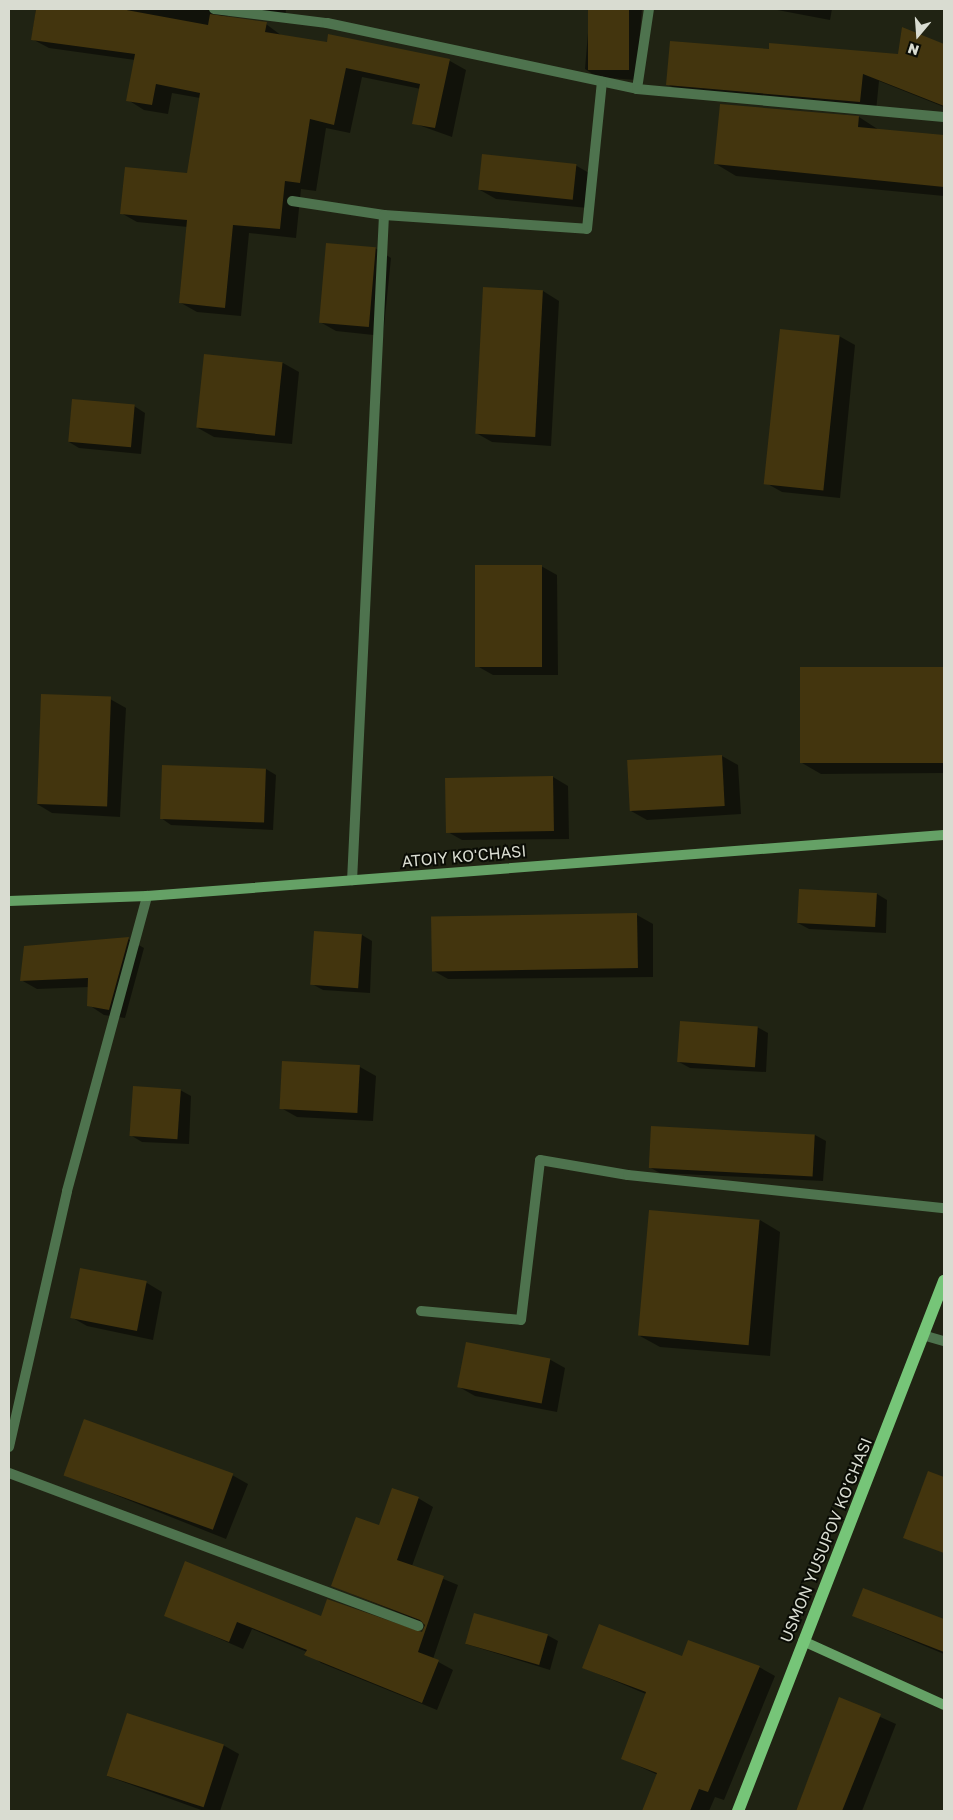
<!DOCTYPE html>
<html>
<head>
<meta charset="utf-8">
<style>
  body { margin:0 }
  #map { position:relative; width:953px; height:1820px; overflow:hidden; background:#202313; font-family:"Golos Text",sans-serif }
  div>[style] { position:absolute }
  .shadow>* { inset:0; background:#0007 }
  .building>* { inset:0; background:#43350e; transform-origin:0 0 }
  .street>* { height:10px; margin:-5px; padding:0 5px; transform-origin:5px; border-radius:5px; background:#4e734e }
  .secondary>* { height:10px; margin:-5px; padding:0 5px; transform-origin:5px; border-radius:5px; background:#65a166 }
  .primary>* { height:12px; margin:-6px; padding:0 6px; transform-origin:6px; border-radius:6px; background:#76c578 }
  span { translate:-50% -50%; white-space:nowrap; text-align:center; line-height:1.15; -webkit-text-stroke:4px #0a0c05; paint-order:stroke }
  .street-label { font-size:16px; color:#d9dcd1 }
  .frame { position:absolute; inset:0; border:10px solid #d9dcd1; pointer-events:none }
  .north { position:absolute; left:893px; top:10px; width:50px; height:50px; -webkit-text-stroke:4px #0a0c05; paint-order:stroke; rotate:198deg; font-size:14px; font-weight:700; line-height:20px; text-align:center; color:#d9dcd1 }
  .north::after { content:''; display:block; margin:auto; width:18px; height:22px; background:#d9dcd1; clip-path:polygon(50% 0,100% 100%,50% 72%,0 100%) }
</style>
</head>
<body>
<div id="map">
  <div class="shadow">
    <div style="clip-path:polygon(36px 9px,286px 9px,285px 17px,231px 11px,227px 17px,266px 24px,282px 36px,328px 43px,329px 35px,450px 61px,466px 70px,452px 137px,413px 123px,421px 89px,362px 77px,350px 133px,326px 128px,316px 191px,301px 189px,296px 238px,249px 233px,241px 316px,197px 312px,181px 303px,188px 227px,137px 222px,121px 213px,188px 175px,200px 98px,172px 93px,168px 114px,144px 110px,128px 100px,135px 60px,49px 48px,32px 39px)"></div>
    <div style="clip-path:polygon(590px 9px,642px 9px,636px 80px,597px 77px,585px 69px)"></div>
    <div style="clip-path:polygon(772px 9px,832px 9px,830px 20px)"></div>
    <div style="clip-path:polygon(903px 29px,944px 45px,944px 107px,879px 81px,876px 111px,683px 93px,667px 84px,770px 51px,899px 55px)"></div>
    <div style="clip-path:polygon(859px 117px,879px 130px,944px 137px,944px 196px,736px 176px,716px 164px)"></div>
    <div style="clip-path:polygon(575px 165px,591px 174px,588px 208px,496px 199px,480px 190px)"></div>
    <div style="clip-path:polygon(375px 248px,391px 258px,383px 336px,336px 331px,320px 322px)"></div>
    <div style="clip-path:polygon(543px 291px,559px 301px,551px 446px,492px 442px,476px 433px)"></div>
    <div style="clip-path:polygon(839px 336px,855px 345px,840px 498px,782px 492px,766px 483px)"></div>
    <div style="clip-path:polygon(205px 356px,283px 363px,299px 372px,292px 444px,214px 437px,198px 428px)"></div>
    <div style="clip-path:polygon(134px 406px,145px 413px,141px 454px,79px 448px,69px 442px)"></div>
    <div style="clip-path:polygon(541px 566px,557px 575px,558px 675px,493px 675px,477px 666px)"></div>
    <div style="clip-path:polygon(944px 668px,944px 773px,821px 774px,802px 763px,801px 669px)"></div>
    <div style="clip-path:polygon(110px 699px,126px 708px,120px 817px,52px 813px,37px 804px)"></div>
    <div style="clip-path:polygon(722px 756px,738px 765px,741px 814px,647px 820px,631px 811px)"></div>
    <div style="clip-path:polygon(266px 769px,276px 775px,273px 830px,171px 825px,161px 818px)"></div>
    <div style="clip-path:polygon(553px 777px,568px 786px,569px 839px,462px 840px,446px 831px)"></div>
    <div style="clip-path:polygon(877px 894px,887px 900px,886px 933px,809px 929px,798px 923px)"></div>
    <div style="clip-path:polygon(637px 915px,653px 924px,653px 977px,448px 979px,432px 970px)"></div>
    <div style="clip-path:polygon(362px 935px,372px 941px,370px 993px,323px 990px,312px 984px)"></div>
    <div style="clip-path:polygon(128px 939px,144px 948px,125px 1018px,104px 1015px,89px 1005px,89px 987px,37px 989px,21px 980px)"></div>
    <div style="clip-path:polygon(757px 1027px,768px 1033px,766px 1072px,690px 1068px,679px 1062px)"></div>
    <div style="clip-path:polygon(360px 1067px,376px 1076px,373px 1121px,297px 1117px,281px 1108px)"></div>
    <div style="clip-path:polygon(180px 1090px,191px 1096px,189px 1144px,142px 1142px,132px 1136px)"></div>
    <div style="clip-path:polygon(815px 1135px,826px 1141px,823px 1181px,660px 1173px,649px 1167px)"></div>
    <div style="clip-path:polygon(760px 1220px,780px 1232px,770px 1356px,660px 1347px,640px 1336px)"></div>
    <div style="clip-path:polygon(147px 1283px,162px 1292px,153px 1340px,87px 1326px,71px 1317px)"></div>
    <div style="clip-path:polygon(549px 1359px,565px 1368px,557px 1412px,475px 1396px,459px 1387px)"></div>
    <div style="clip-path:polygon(928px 1473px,944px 1479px,944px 1552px,904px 1537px)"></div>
    <div style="clip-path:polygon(63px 1474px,232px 1475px,248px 1484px,226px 1539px)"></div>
    <div style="clip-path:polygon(418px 1498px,433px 1507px,412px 1566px,458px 1585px,433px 1659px,453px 1670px,437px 1710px,321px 1663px,307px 1652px,252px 1629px,243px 1649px,165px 1615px,322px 1617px,423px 1633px,424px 1623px,333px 1586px,379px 1527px)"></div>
    <div style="clip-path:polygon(863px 1589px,944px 1621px,944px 1654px,853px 1616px)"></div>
    <div style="clip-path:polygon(547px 1635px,558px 1641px,550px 1670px,466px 1644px)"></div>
    <div style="clip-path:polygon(683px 1657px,759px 1667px,775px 1676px,724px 1800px,715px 1797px,709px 1811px,643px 1811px,658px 1775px,623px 1759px,646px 1694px,584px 1668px)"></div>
    <div style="clip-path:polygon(840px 1699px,896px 1724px,862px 1811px,796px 1811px)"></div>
    <div style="clip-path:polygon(223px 1745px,239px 1754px,220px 1811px,204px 1811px,107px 1776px)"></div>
  </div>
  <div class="building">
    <div style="clip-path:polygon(36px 9px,121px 9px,208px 25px,210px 14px,267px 22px,265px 32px,327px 42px,328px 34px,450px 59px,435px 128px,412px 124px,420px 84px,346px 68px,334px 125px,310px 119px,300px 183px,285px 181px,280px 229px,233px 225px,225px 308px,179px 303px,187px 220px,120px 214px,125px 167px,187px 173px,200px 93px,156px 84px,152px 105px,126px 101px,135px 54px,31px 40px)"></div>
    <div style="left:588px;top:9px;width:41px;height:61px"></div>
    <div style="clip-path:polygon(902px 27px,944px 44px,944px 106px,863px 74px,860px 102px,666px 85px,670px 41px,769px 49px,769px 43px,898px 54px)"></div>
    <div style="clip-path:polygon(720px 104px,859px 116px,858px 127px,944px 135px,944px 187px,714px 164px)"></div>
    <div style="left:482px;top:154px;width:95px;height:36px;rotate:6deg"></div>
    <div style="left:326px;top:243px;width:50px;height:80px;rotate:5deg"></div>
    <div style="left:483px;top:287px;width:60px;height:147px;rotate:3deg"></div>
    <div style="left:780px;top:329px;width:60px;height:156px;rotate:6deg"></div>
    <div style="left:204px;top:354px;width:79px;height:74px;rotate:6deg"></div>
    <div style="left:72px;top:399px;width:63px;height:43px;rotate:5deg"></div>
    <div style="left:475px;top:565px;width:67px;height:102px"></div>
    <div style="left:944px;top:667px;width:96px;height:144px;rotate:90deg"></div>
    <div style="left:41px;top:694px;width:70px;height:110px;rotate:2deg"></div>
    <div style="left:722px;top:755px;width:51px;height:95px;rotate:87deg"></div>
    <div style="left:162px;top:765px;width:104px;height:54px;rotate:2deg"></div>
    <div style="left:553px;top:776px;width:55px;height:108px;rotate:89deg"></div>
    <div style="left:799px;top:889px;width:78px;height:34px;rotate:3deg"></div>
    <div style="left:637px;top:913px;width:55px;height:206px;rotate:89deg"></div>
    <div style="left:314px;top:931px;width:48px;height:54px;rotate:4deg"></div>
    <div style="clip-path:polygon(129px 937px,109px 1010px,87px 1006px,88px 978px,20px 981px,24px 946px)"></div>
    <div style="left:680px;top:1021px;width:78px;height:41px;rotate:4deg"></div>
    <div style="left:282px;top:1061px;width:78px;height:48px;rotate:3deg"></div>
    <div style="left:133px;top:1086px;width:48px;height:50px;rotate:4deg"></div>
    <div style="left:651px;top:1126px;width:164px;height:42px;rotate:3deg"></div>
    <div style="left:649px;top:1210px;width:111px;height:126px;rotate:5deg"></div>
    <div style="left:80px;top:1268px;width:68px;height:51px;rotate:11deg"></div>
    <div style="left:466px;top:1342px;width:86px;height:46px;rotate:11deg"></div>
    <div style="left:84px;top:1419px;width:159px;height:60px;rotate:20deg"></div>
    <div style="clip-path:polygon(928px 1471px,944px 1477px,944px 1553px,903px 1538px)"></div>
    <div style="clip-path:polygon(392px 1488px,419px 1497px,397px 1560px,444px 1576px,418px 1652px,439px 1660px,422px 1703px,304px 1655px,307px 1650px,237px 1622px,229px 1642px,164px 1616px,185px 1561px,321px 1616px,327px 1599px,422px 1632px,425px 1625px,420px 1620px,331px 1586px,356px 1517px,379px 1525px)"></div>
    <div style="clip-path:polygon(863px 1588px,944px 1619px,944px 1652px,852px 1616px)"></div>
    <div style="left:474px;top:1613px;width:77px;height:32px;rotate:16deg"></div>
    <div style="clip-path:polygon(599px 1624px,682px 1656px,688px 1640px,760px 1666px,708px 1792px,699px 1789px,690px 1811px,642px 1811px,657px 1773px,621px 1759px,646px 1692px,582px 1668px)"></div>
    <div style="clip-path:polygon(839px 1697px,881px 1714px,842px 1811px,796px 1811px)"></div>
    <div style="left:127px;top:1713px;width:102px;height:66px;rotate:18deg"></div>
  </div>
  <div class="street">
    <div style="left:214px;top:9px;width:114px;rotate:7.1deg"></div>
    <div style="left:327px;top:23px;width:317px;rotate:12deg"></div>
    <div style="left:637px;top:89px;width:308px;rotate:5.2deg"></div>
    <div style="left:637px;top:89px;width:81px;rotate:-81.5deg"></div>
    <div style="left:292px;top:201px;width:93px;rotate:8.7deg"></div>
    <div style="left:384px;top:215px;width:666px;rotate:92.75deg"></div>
    <div style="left:384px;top:215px;width:203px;rotate:3.9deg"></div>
    <div style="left:587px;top:229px;width:148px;rotate:-84.2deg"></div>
    <div style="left:421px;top:1311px;width:100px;rotate:5.1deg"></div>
    <div style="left:521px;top:1320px;width:161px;rotate:-83.2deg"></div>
    <div style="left:540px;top:1160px;width:89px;rotate:9.7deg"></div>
    <div style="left:628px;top:1175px;width:318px;rotate:6deg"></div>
    <div style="left:926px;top:1336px;width:19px;rotate:16deg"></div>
    <div style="left:9px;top:1447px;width:262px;rotate:-77.2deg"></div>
    <div style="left:67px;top:1191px;width:306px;rotate:-74.8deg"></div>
    <div style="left:9px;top:1473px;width:437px;rotate:20.5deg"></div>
  </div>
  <div class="secondary">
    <div style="left:9px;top:901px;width:138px;rotate:-2.1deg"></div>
    <div style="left:147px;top:896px;width:799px;rotate:-4.38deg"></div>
    <div style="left:803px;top:1641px;width:155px;rotate:24.4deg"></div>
  </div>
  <div class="primary">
    <div style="left:738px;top:1811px;width:569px;rotate:-68.76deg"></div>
  </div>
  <div class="street-label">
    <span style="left:464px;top:856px;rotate:-5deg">ATOIY KO'CHASI</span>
    <span style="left:826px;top:1540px;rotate:-68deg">USMON YUSUPOV KO'CHASI</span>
  </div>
  <div class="frame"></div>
  <div class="north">N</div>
</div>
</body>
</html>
